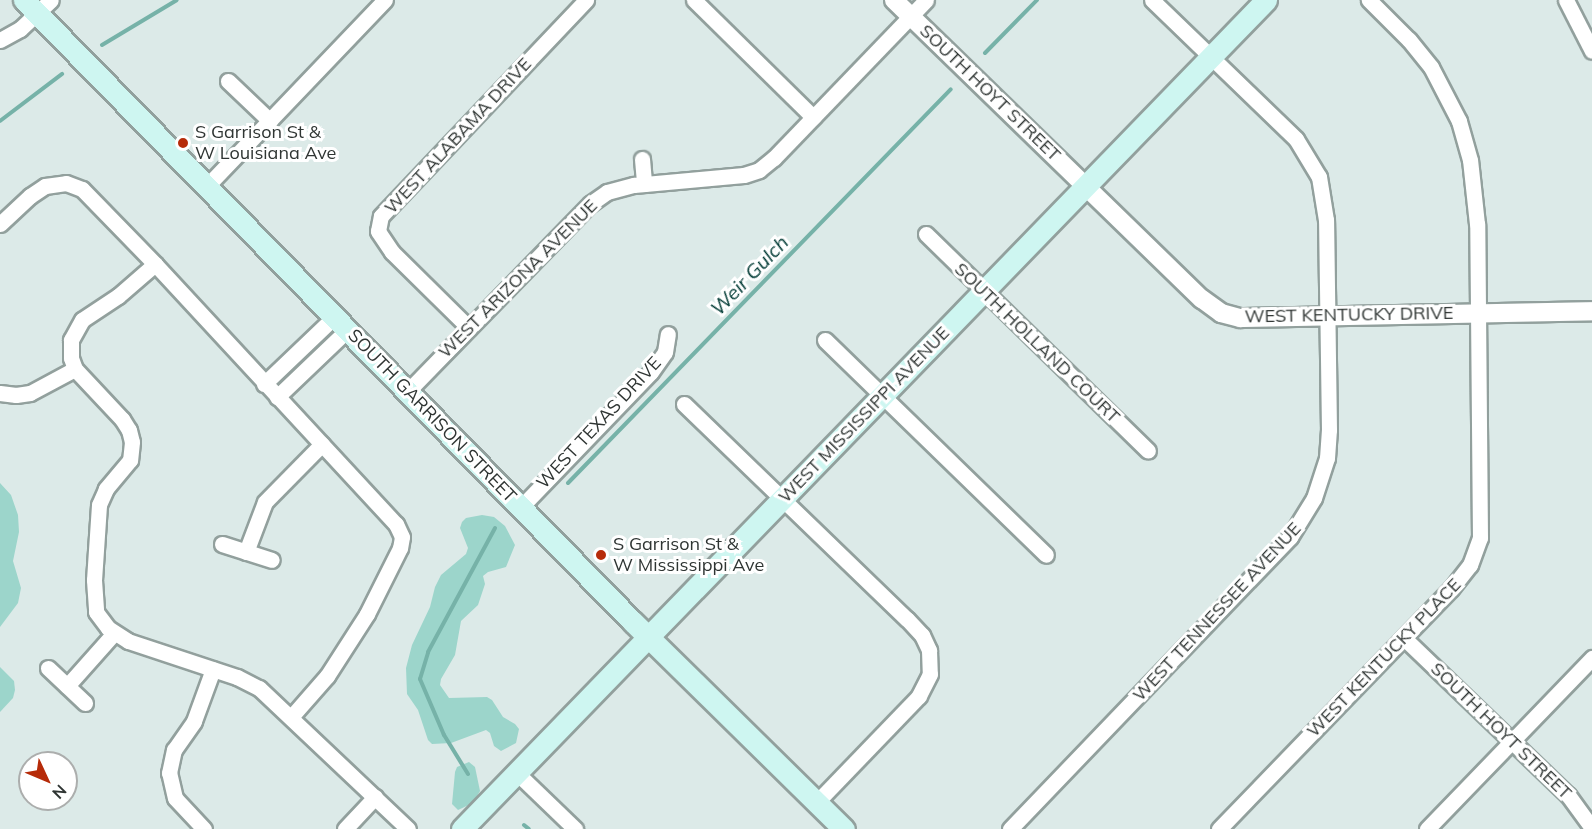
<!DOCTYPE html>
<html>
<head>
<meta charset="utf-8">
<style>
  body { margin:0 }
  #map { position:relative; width:1592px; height:829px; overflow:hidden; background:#dceae8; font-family:Mulish,sans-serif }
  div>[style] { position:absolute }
  .green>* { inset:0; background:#9cd5cb }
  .stream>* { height:4px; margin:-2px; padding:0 2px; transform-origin:2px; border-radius:2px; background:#76b2a8 }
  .roads { filter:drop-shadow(2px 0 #92a09d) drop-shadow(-2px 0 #92a09d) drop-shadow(0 2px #92a09d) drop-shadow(0 -2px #92a09d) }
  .minor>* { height:15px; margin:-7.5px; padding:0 7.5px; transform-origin:7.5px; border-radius:7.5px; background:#fff }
  .tertiary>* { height:18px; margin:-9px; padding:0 9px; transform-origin:9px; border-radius:9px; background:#fff }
  .secondary>* { height:21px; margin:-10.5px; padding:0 10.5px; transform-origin:10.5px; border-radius:10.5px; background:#cef6f1 }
  .dots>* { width:16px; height:16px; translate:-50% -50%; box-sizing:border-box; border:3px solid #fff; border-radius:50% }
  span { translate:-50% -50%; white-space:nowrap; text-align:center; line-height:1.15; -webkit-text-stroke:6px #fff; paint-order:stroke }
  .street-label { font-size:18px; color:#2f3533 }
  .poi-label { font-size:18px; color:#2f3533 }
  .left { translate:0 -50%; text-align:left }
  .water-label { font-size:20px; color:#08403a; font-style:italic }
  .north { position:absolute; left:18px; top:751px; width:60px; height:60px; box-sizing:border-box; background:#fff; border:2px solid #acaead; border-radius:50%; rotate:134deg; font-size:16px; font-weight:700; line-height:24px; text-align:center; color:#2f3533 }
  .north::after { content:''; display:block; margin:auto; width:21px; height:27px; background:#b62b09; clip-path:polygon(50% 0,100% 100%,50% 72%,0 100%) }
</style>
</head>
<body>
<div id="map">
  <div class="green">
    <div style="clip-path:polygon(0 483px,11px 495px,18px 515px,19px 532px,13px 561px,21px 588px,18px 603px,0 627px)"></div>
    <div style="clip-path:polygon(482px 515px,494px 517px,505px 526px,515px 545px,506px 567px,488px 572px,483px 576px,485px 584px,478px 605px,461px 621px,455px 655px,441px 679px,440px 685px,449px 698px,487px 697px,492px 700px,503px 717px,515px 724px,519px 729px,516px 743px,501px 751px,494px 746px,490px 733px,486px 730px,451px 743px,432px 744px,428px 740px,418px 710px,407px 694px,406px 668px,412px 645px,430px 607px,435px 587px,441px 575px,466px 554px,468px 548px,460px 528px,462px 522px,466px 518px)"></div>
    <div style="clip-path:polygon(0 667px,14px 681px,15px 690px,13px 698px,0 712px)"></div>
    <div style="clip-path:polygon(469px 762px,475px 767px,480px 791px,473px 803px,458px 810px,452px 804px,455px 772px,457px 767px)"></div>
  </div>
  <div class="stream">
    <div style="left:102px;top:45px;width:87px;rotate:-31deg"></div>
    <div style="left:985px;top:53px;width:74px;rotate:-45.5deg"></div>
    <div style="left:0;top:121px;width:78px;rotate:-37.2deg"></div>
    <div style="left:568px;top:483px;width:549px;rotate:-45.81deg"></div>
    <div style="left:468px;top:774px;width:46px;rotate:-121.6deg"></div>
    <div style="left:444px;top:735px;width:61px;rotate:-113.2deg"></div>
    <div style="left:420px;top:679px;width:28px;rotate:-73deg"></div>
    <div style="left:428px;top:652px;width:141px;rotate:-61.6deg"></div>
    <div style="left:524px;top:825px;width:6px;rotate:39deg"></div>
  </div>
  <div class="roads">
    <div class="minor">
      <div style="left:694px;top:0;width:167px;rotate:44.5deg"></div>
      <div style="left:1566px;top:0;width:57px;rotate:63deg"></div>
      <div style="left:0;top:40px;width:23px;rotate:-29deg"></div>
      <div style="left:20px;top:29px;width:42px;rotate:-43.1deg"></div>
      <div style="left:228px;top:81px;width:58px;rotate:43.6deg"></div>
      <div style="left:642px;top:159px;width:25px;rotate:85deg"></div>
      <div style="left:206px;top:187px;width:259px;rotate:-46.3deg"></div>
      <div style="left:0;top:224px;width:41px;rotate:-43deg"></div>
      <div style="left:30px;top:196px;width:18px;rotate:-34deg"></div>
      <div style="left:45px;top:186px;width:21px;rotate:-8deg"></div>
      <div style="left:66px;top:183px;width:17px;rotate:21deg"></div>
      <div style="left:82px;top:189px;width:105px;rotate:45.8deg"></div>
      <div style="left:155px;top:264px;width:355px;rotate:47.2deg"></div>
      <div style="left:396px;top:524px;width:14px;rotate:65deg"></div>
      <div style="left:402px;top:537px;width:11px;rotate:100deg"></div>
      <div style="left:400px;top:548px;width:74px;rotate:116.6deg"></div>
      <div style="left:367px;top:614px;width:74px;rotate:122.8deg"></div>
      <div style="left:327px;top:676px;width:53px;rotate:131.2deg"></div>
      <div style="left:926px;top:234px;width:310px;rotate:44.3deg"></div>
      <div style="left:155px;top:264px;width:49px;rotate:139.1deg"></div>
      <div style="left:118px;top:296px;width:43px;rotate:146.3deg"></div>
      <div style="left:82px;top:320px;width:23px;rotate:119deg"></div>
      <div style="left:71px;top:340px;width:18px;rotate:90deg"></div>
      <div style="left:71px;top:358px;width:12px;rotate:70deg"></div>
      <div style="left:75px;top:369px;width:69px;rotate:46.8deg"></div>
      <div style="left:122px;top:419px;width:13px;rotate:58deg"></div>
      <div style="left:129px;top:430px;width:12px;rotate:76deg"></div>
      <div style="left:132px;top:442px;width:18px;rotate:96deg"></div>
      <div style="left:130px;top:460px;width:38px;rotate:130deg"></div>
      <div style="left:106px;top:489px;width:17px;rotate:114deg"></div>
      <div style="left:99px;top:505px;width:75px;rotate:93.8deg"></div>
      <div style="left:94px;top:580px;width:32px;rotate:86deg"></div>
      <div style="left:96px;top:612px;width:20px;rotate:53deg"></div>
      <div style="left:108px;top:628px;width:24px;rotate:33deg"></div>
      <div style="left:128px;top:641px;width:115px;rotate:18.3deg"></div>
      <div style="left:237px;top:677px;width:25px;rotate:27deg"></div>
      <div style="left:259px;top:688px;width:205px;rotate:43.4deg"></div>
      <div style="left:469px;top:328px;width:108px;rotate:-135.4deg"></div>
      <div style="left:392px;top:252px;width:25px;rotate:-124deg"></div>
      <div style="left:378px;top:231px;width:15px;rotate:-79deg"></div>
      <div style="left:381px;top:216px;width:298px;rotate:-46.5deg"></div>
      <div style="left:825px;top:340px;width:308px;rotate:44.2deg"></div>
      <div style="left:264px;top:384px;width:97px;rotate:-43.7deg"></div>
      <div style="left:408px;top:391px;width:261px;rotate:-45.8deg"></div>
      <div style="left:590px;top:204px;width:21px;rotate:-35deg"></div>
      <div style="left:607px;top:192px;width:28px;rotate:-15deg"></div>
      <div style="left:634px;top:185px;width:110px;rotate:-5.2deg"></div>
      <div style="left:744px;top:175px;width:16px;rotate:-18deg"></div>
      <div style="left:759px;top:170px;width:19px;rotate:-39deg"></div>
      <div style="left:774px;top:158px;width:219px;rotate:-46.1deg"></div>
      <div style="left:0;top:393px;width:16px;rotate:7deg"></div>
      <div style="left:16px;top:395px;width:14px;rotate:-8deg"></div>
      <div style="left:30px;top:393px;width:51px;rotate:-28.1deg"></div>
      <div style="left:277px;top:397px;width:97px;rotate:-43.7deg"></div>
      <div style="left:684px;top:404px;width:310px;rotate:44deg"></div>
      <div style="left:907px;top:619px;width:22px;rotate:47deg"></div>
      <div style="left:922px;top:635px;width:17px;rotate:65deg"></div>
      <div style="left:929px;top:650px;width:24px;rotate:88deg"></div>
      <div style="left:930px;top:674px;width:25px;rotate:117deg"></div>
      <div style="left:919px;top:696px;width:147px;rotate:133.9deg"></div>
      <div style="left:521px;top:507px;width:187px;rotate:-46.1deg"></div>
      <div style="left:651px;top:372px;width:24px;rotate:-55deg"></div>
      <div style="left:665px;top:352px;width:18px;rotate:-81deg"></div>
      <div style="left:222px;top:544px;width:52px;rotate:17.7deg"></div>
      <div style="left:246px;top:552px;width:53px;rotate:-69.2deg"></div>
      <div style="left:265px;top:502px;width:81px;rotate:-45.5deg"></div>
      <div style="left:1404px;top:638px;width:227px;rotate:43.8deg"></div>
      <div style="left:1568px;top:795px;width:41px;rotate:54deg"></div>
      <div style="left:48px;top:668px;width:51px;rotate:43.4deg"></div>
      <div style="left:67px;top:686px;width:71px;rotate:-48.4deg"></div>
      <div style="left:517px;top:773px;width:81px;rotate:44deg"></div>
      <div style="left:204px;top:829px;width:42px;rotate:-133.1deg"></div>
      <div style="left:175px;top:798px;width:26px;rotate:-103deg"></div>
      <div style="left:169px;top:773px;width:24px;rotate:-78deg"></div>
      <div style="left:174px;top:750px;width:35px;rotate:-55deg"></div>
      <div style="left:194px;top:721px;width:55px;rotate:-69.9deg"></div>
      <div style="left:345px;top:829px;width:44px;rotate:-46.8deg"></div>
      <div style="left:1010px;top:829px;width:405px;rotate:-46.2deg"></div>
      <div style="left:1290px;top:537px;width:46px;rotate:-58.4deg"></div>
      <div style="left:1314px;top:498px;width:42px;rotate:-72deg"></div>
      <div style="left:1327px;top:458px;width:28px;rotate:-86deg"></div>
      <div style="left:1329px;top:430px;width:210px;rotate:-90.8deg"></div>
      <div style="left:1326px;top:220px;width:44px;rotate:-99.2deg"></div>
      <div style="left:1319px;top:177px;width:44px;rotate:-121.2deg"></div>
      <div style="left:1296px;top:139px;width:200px;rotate:-136deg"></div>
      <div style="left:1219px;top:829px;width:334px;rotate:-46deg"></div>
      <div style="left:1451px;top:589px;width:31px;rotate:-52deg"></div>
      <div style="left:1470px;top:565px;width:29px;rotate:-70deg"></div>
      <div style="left:1480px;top:538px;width:314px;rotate:-90.5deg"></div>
      <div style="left:1477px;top:224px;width:64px;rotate:-96.2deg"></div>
      <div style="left:1470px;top:160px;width:41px;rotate:-105.8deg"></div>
      <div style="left:1459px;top:121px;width:61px;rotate:-117.4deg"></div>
      <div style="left:1431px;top:67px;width:35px;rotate:-129deg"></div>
      <div style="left:1409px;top:40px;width:57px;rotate:-135deg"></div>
      <div style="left:1427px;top:829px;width:238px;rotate:-46deg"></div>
    </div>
    <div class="tertiary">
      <div style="left:894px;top:0;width:429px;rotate:44.2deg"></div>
      <div style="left:1202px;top:299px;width:24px;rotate:36deg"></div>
      <div style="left:1221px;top:313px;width:20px;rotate:15deg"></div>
      <div style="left:1240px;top:318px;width:352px;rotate:-1.1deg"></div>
    </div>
    <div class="secondary">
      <div style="left:24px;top:0;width:869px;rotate:45.61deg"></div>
      <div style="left:632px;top:621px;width:297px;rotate:44.5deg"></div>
      <div style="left:462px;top:829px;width:1155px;rotate:-45.88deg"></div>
    </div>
  </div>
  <div class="dots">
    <div style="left:183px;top:143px;background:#b62b09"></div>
    <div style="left:601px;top:555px;background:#b62b09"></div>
  </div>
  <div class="street-label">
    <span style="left:990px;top:93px;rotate:44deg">SOUTH HOYT STREET</span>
    <span style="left:458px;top:136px;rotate:-47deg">WEST ALABAMA DRIVE</span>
    <span style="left:518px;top:279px;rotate:-45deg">WEST ARIZONA AVENUE</span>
    <span style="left:1349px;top:315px;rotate:-1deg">WEST KENTUCKY DRIVE</span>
    <span style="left:1037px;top:343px;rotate:44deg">SOUTH HOLLAND COURT</span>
    <span style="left:864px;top:415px;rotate:-46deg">WEST MISSISSIPPI AVENUE</span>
    <span style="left:432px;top:416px;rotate:46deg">SOUTH GARRISON STREET</span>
    <span style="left:599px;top:423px;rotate:-47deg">WEST TEXAS DRIVE</span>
    <span style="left:1217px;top:612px;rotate:-47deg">WEST TENNESSEE AVENUE</span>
    <span style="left:1384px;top:658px;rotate:-46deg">WEST KENTUCKY PLACE</span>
    <span style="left:1501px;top:731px;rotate:44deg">SOUTH HOYT STREET</span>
  </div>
  <div class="poi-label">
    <span class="left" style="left:195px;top:143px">S Garrison St &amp;<br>W Louisiana Ave</span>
    <span class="left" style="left:613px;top:555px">S Garrison St &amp;<br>W Mississippi Ave</span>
  </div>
  <div class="water-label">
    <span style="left:749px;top:275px;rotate:-46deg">Weir Gulch</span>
  </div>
  <div class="north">N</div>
</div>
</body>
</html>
